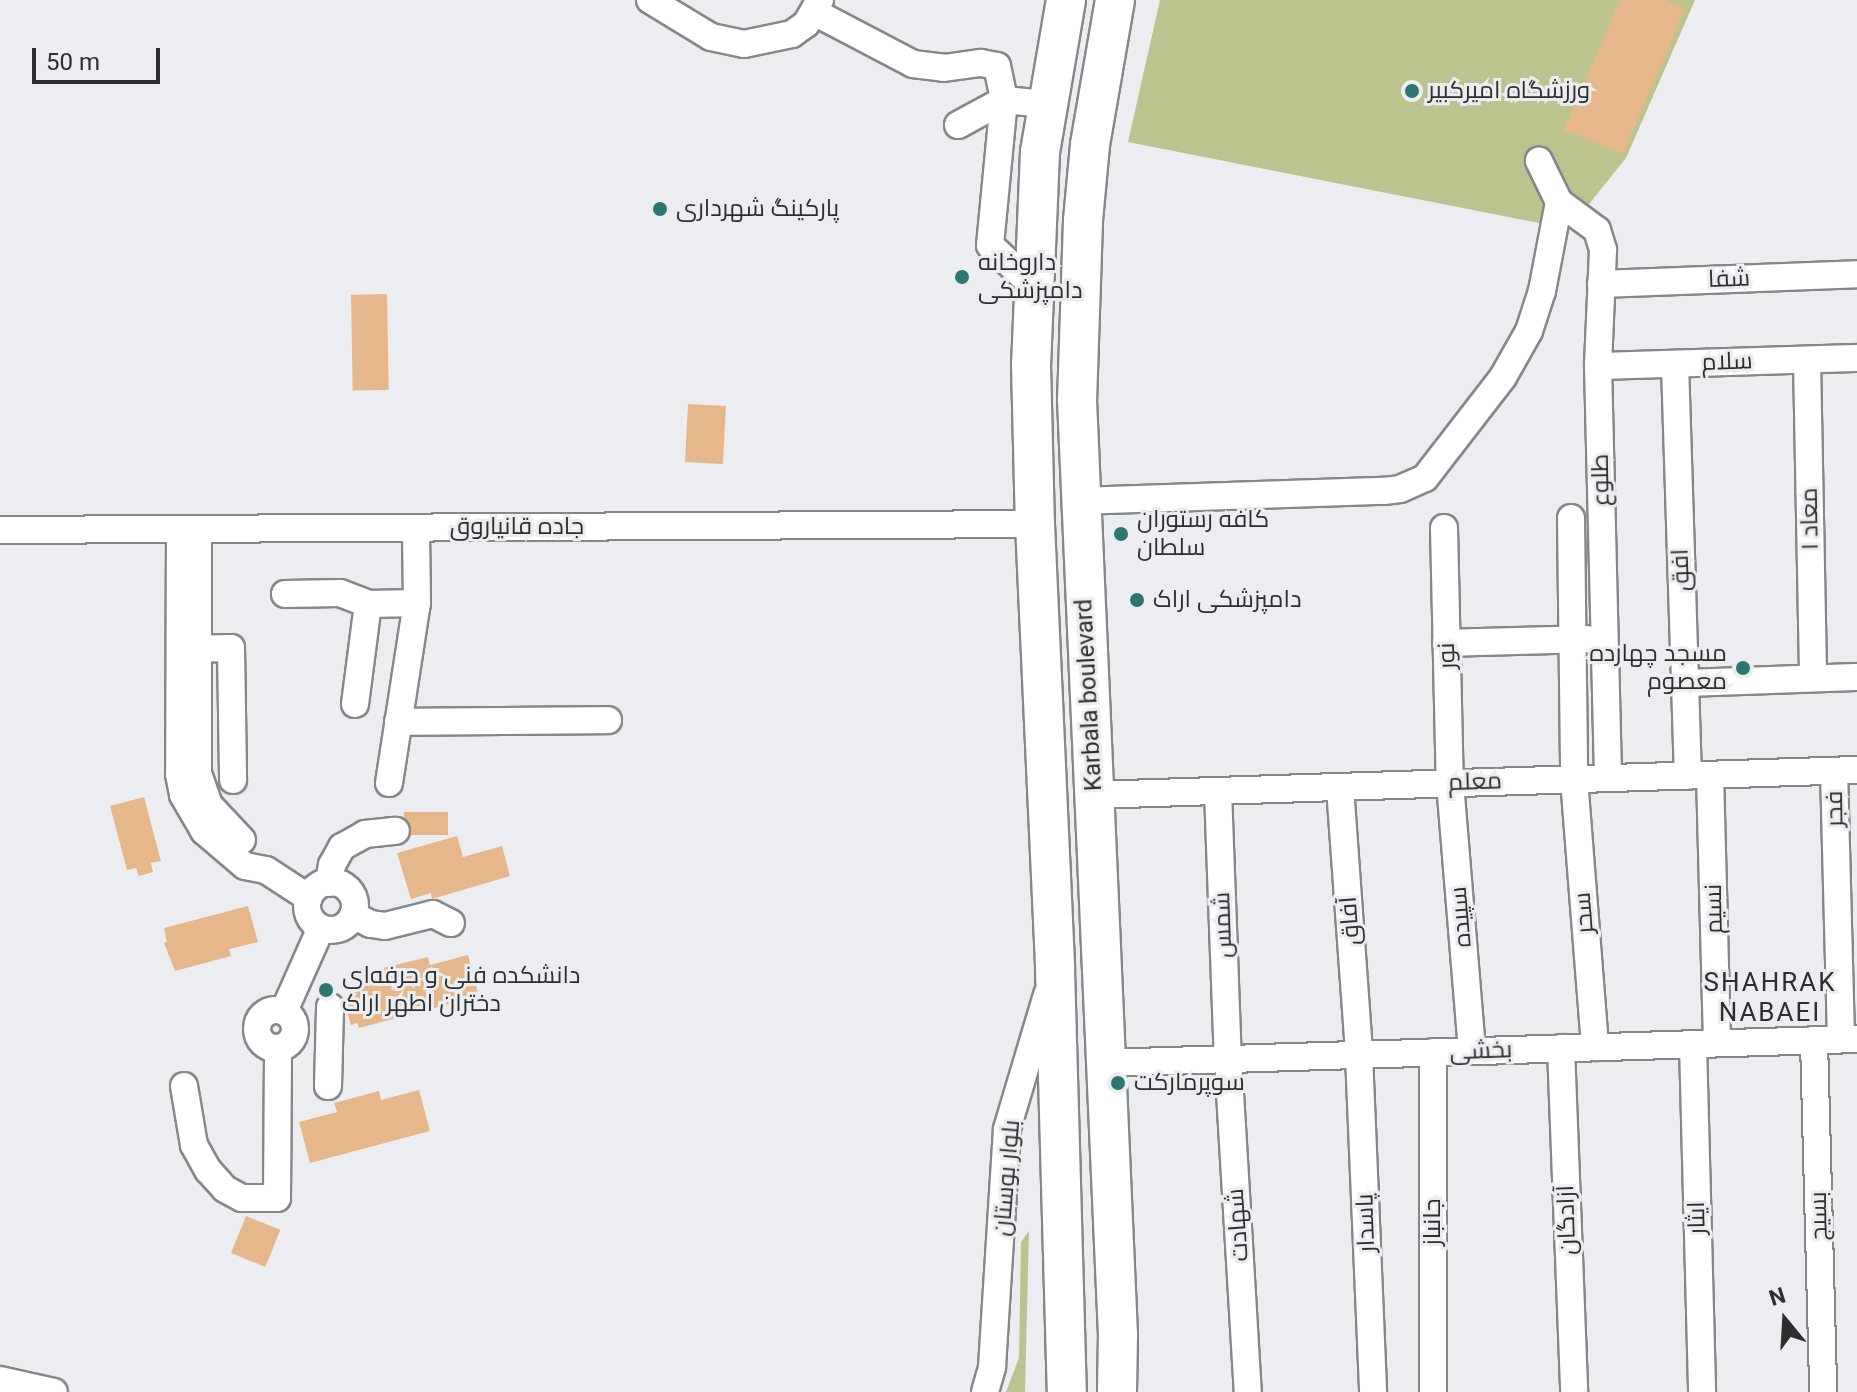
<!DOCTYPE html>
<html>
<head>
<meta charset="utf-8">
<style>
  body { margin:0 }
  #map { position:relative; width:1857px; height:1392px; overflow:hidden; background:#ecedf0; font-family:Roboto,Cairo,sans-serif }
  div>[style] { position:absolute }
  .green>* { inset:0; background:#bcc38f }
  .building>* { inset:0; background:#e5b78b; transform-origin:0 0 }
  .roads { filter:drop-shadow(2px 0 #87878a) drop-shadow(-2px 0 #87878a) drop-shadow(0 2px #87878a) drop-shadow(0 -2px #87878a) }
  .minor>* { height:26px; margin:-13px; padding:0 13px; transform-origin:13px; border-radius:13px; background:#fff }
  .minor>.ring { margin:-13px; padding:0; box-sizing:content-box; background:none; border:26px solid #fff; border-radius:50% }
  .highway>* { height:38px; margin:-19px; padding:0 19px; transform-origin:19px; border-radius:19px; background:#fff }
  .dots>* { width:22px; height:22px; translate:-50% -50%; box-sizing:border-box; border:4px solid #ecedf0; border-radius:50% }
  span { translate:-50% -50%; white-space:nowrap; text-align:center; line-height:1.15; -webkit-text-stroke:6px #ecedf0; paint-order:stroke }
  .poi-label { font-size:24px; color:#2e2e30 }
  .left { translate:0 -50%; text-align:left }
  .right { translate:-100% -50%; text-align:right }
  .street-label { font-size:24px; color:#2e2e30 }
  .neighbourhood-label { font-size:26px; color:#2e2e30; letter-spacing:2px }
  .north { position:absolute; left:1745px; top:1280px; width:80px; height:80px; -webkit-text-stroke:6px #ecedf0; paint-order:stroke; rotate:342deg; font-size:22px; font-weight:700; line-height:32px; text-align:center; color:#2e2e30 }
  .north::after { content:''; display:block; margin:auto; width:28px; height:36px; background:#2e2e30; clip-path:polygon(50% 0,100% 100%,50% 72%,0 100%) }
  .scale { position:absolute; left:32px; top:48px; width:128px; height:36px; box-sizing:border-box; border:4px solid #2e2e30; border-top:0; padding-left:10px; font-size:24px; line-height:28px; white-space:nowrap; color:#2e2e30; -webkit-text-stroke:6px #ecedf0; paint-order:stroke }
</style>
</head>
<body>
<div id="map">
  <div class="green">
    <div style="clip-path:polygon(1160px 0,1695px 0,1626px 158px,1569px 229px,1128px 142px)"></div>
    <div style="clip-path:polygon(1029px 1231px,1025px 1392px,1006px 1392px,1019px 1358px,1021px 1242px)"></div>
  </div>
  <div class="building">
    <div style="clip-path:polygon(1620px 0,1665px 0,1685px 9px,1623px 154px,1564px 130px)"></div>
    <div style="left:387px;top:294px;width:96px;height:36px;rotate:89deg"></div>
    <div style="left:688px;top:404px;width:38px;height:58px;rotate:3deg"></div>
    <div style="clip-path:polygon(144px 797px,161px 861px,151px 863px,153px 872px,139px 876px,136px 868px,127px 870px,110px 806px)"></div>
    <div style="left:448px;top:812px;width:23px;height:44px;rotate:90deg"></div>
    <div style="clip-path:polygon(457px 836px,463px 857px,502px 846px,510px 876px,432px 899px,431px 893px,411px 899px,397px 853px)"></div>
    <div style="clip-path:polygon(248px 906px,258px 942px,229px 949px,231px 956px,175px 971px,164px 943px,167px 942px,164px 928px)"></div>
    <div style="clip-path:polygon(468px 955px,479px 996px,359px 1028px,357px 1023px,351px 1025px,345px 1005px,352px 1003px,348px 987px,386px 977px,383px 968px,428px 957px,430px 965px)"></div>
    <div style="clip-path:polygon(419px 1090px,430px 1131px,310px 1163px,299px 1122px,337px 1112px,334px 1103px,379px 1091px,381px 1100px)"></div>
    <div style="left:246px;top:1216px;width:37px;height:40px;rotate:22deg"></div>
  </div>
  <div class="roads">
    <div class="minor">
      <div style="left:650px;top:0;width:71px;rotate:31.2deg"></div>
      <div style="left:711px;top:37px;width:34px;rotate:12deg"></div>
      <div style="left:744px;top:44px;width:49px;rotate:-11.8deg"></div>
      <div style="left:792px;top:34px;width:17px;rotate:-36deg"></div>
      <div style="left:806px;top:24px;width:28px;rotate:-60deg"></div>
      <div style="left:814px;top:12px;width:112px;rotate:27.7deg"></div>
      <div style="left:913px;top:64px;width:31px;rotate:7deg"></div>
      <div style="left:944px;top:68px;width:37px;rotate:-8deg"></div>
      <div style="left:981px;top:63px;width:16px;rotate:11deg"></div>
      <div style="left:997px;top:66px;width:35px;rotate:78deg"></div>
      <div style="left:1004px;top:100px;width:146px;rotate:95.5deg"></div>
      <div style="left:990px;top:245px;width:59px;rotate:43.6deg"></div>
      <div style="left:958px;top:125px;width:52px;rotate:-28.5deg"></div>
      <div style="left:1004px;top:100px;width:42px;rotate:5.4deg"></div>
      <div style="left:1559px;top:202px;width:47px;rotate:36.4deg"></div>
      <div style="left:1597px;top:230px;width:21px;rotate:73deg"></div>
      <div style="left:1603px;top:250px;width:116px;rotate:92.5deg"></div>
      <div style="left:1598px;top:366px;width:412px;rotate:88.6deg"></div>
      <div style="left:1601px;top:284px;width:256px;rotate:-2.2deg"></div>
      <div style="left:1807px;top:360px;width:318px;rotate:88.9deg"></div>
      <div style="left:1675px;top:364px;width:412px;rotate:88.2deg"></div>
      <div style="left:1598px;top:366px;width:259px;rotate:-1.8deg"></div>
      <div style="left:1078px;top:501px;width:306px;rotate:-1.9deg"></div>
      <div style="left:1384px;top:491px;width:16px;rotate:-7deg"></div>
      <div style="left:1400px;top:489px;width:27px;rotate:-24deg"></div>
      <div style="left:1425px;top:478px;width:128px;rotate:-52.3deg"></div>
      <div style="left:1503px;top:377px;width:53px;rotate:-60.5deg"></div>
      <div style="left:1529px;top:331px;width:42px;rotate:-72deg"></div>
      <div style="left:1542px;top:291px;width:91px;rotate:-79.2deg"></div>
      <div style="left:1559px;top:202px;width:46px;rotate:-116deg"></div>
      <div style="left:1571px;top:518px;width:261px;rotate:89.3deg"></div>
      <div style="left:1574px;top:779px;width:269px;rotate:85.5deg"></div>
      <div style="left:1444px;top:528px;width:255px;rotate:88.7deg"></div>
      <div style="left:1450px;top:783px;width:269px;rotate:85.3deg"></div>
      <div style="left:180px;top:529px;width:245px;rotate:90.2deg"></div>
      <div style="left:179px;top:774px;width:21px;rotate:79deg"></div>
      <div style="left:183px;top:795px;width:42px;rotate:59.7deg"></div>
      <div style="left:204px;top:831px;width:54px;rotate:40.5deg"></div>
      <div style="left:245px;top:866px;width:21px;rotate:11deg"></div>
      <div style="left:266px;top:870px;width:51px;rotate:33.1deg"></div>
      <div style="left:198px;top:529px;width:244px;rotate:90deg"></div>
      <div style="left:198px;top:773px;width:34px;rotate:71deg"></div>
      <div style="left:209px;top:805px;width:48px;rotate:46.7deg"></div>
      <div style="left:0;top:530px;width:1035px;rotate:-0.33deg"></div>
      <div style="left:285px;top:594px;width:55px;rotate:-1deg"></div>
      <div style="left:340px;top:593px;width:30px;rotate:21deg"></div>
      <div style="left:368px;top:604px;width:49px;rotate:-1.2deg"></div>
      <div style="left:1446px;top:643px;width:141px;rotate:-1.6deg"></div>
      <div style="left:183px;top:649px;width:48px;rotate:-1.2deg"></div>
      <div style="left:231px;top:648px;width:132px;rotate:89.1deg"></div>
      <div style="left:1685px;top:683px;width:172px;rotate:-2deg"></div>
      <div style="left:355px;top:704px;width:101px;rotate:-82.6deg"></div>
      <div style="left:398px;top:722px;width:210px;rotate:-0.5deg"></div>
      <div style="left:1834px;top:771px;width:268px;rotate:88.5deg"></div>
      <div style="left:1710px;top:775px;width:268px;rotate:88.5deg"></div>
      <div style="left:389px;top:783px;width:182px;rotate:-81.2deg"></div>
      <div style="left:417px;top:603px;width:75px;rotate:-90.8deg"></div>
      <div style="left:1340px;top:787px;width:269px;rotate:85.9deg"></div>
      <div style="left:1359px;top:1055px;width:337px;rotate:87.6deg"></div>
      <div style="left:1218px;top:791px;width:268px;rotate:87.9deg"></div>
      <div style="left:1228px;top:1059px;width:334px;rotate:86.6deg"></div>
      <div style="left:1094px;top:795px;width:763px;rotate:-1.88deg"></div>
      <div class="ring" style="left:307px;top:882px;width:22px;height:22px"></div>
      <div style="left:329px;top:883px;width:18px;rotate:-81deg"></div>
      <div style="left:332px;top:865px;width:21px;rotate:-61deg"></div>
      <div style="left:342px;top:847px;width:26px;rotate:-29deg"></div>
      <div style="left:365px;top:834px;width:31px;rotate:-6deg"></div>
      <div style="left:353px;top:915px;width:20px;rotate:27deg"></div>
      <div style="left:371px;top:924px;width:14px;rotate:8deg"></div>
      <div style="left:385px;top:926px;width:49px;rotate:-14deg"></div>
      <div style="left:433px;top:914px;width:20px;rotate:27deg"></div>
      <div class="ring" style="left:257px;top:1010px;width:12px;height:12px"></div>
      <div style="left:284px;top:1011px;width:91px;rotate:-66deg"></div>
      <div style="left:1814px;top:1040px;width:352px;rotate:88.5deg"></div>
      <div style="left:1693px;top:1044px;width:348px;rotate:88.5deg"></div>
      <div style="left:1561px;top:1048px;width:344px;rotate:87.8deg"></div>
      <div style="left:1105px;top:1063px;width:752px;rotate:-1.83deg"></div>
      <div style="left:184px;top:1086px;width:60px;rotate:80.4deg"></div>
      <div style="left:194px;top:1145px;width:29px;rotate:61deg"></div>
      <div style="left:208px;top:1170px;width:25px;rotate:48deg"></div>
      <div style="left:225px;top:1189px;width:19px;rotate:28deg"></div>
      <div style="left:242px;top:1198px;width:35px"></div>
      <div style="left:277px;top:1198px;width:149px;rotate:-89.6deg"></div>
      <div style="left:328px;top:1086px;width:79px;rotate:-88.5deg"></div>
      <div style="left:0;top:1380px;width:55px;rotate:12.5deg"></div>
      <div style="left:985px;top:1392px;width:26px;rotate:-74deg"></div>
      <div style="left:992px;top:1367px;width:238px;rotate:-86.4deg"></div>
      <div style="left:1007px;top:1129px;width:140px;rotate:-73.4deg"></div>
      <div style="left:1433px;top:1392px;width:340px;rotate:-90deg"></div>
    </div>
    <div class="highway">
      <div style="left:1066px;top:0;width:154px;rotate:99.7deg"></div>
      <div style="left:1040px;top:152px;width:212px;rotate:92.4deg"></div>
      <div style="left:1031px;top:364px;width:160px;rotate:88.6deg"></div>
      <div style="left:1035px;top:524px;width:445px;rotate:87.4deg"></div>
      <div style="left:1055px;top:969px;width:423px;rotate:88.4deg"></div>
      <div style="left:1115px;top:0;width:147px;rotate:99.8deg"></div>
      <div style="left:1090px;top:145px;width:76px;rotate:95.3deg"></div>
      <div style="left:1083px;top:221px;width:179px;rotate:91.9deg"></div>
      <div style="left:1077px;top:400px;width:935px;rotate:87.49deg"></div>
      <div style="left:1118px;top:1334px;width:58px;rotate:91deg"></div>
    </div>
  </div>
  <div class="dots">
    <div style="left:1412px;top:91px;background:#2e7670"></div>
    <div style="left:660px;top:209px;background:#2e7670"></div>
    <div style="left:962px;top:277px;background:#2e7670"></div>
    <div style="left:1121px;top:534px;background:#2e7670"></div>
    <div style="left:1137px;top:600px;background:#2e7670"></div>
    <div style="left:1743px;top:668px;background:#2e7670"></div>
    <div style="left:326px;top:990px;background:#2e7670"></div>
    <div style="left:1118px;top:1083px;background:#2e7670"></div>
  </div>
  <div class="poi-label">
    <span class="left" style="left:1428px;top:91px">ورزشگاه امیرکبیر</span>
    <span class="left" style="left:676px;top:209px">پارکینگ شهرداری</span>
    <span class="left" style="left:978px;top:277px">داروخانه<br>دامپزشکی</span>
    <span class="left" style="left:1137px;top:534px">کافه رستوران<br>سلطان</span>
    <span class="left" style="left:1153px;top:600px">دامپزشکی اراک</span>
    <span class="right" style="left:1727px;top:668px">مسجد چهارده<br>معصوم</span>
    <span class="left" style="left:342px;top:990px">دانشکده فنی و حرفه‌ای<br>دختران اطهر اراک</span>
    <span class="left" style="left:1134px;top:1083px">سوپرمارکت</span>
  </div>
  <div class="street-label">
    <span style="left:1729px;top:279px;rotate:-2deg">شفا</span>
    <span style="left:1727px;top:362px;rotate:-2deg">سلام</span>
    <span style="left:1601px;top:480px;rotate:-91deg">طلوع</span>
    <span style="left:1810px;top:519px;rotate:-91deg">معاد ۱</span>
    <span style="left:517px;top:527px">جاده قانیاروق</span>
    <span style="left:1681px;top:570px;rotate:-92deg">افق</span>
    <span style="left:1447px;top:656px;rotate:-92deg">نور</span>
    <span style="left:1089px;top:695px;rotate:-93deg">Karbala boulevard</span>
    <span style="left:1475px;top:782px;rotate:-2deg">معلم</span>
    <span style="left:1835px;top:809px;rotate:-91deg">فجر</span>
    <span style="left:1714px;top:909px;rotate:-91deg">نسیم</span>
    <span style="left:1584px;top:913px;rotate:-94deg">سحر</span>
    <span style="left:1461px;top:917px;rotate:-95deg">سپیده</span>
    <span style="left:1350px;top:921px;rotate:-94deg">آفاق</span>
    <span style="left:1223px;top:925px;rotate:-92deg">شمس</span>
    <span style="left:1481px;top:1051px;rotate:-2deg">بخشی</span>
    <span style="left:1007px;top:1178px;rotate:-85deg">بلوار بوستان</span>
    <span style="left:1819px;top:1216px;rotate:-91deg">بسیج</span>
    <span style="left:1697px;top:1218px;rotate:-91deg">ایثار</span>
    <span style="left:1567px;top:1220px;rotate:-92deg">آزادگان</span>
    <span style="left:1433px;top:1222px;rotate:-90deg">جانباز</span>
    <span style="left:1366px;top:1223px;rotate:-92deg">پاسدار</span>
    <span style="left:1238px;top:1225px;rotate:-94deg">شهادت</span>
  </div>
  <div class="neighbourhood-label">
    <span style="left:1770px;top:998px">SHAHRAK<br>NABAEI</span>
  </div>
  <div class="north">N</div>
  <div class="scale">50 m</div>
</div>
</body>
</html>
